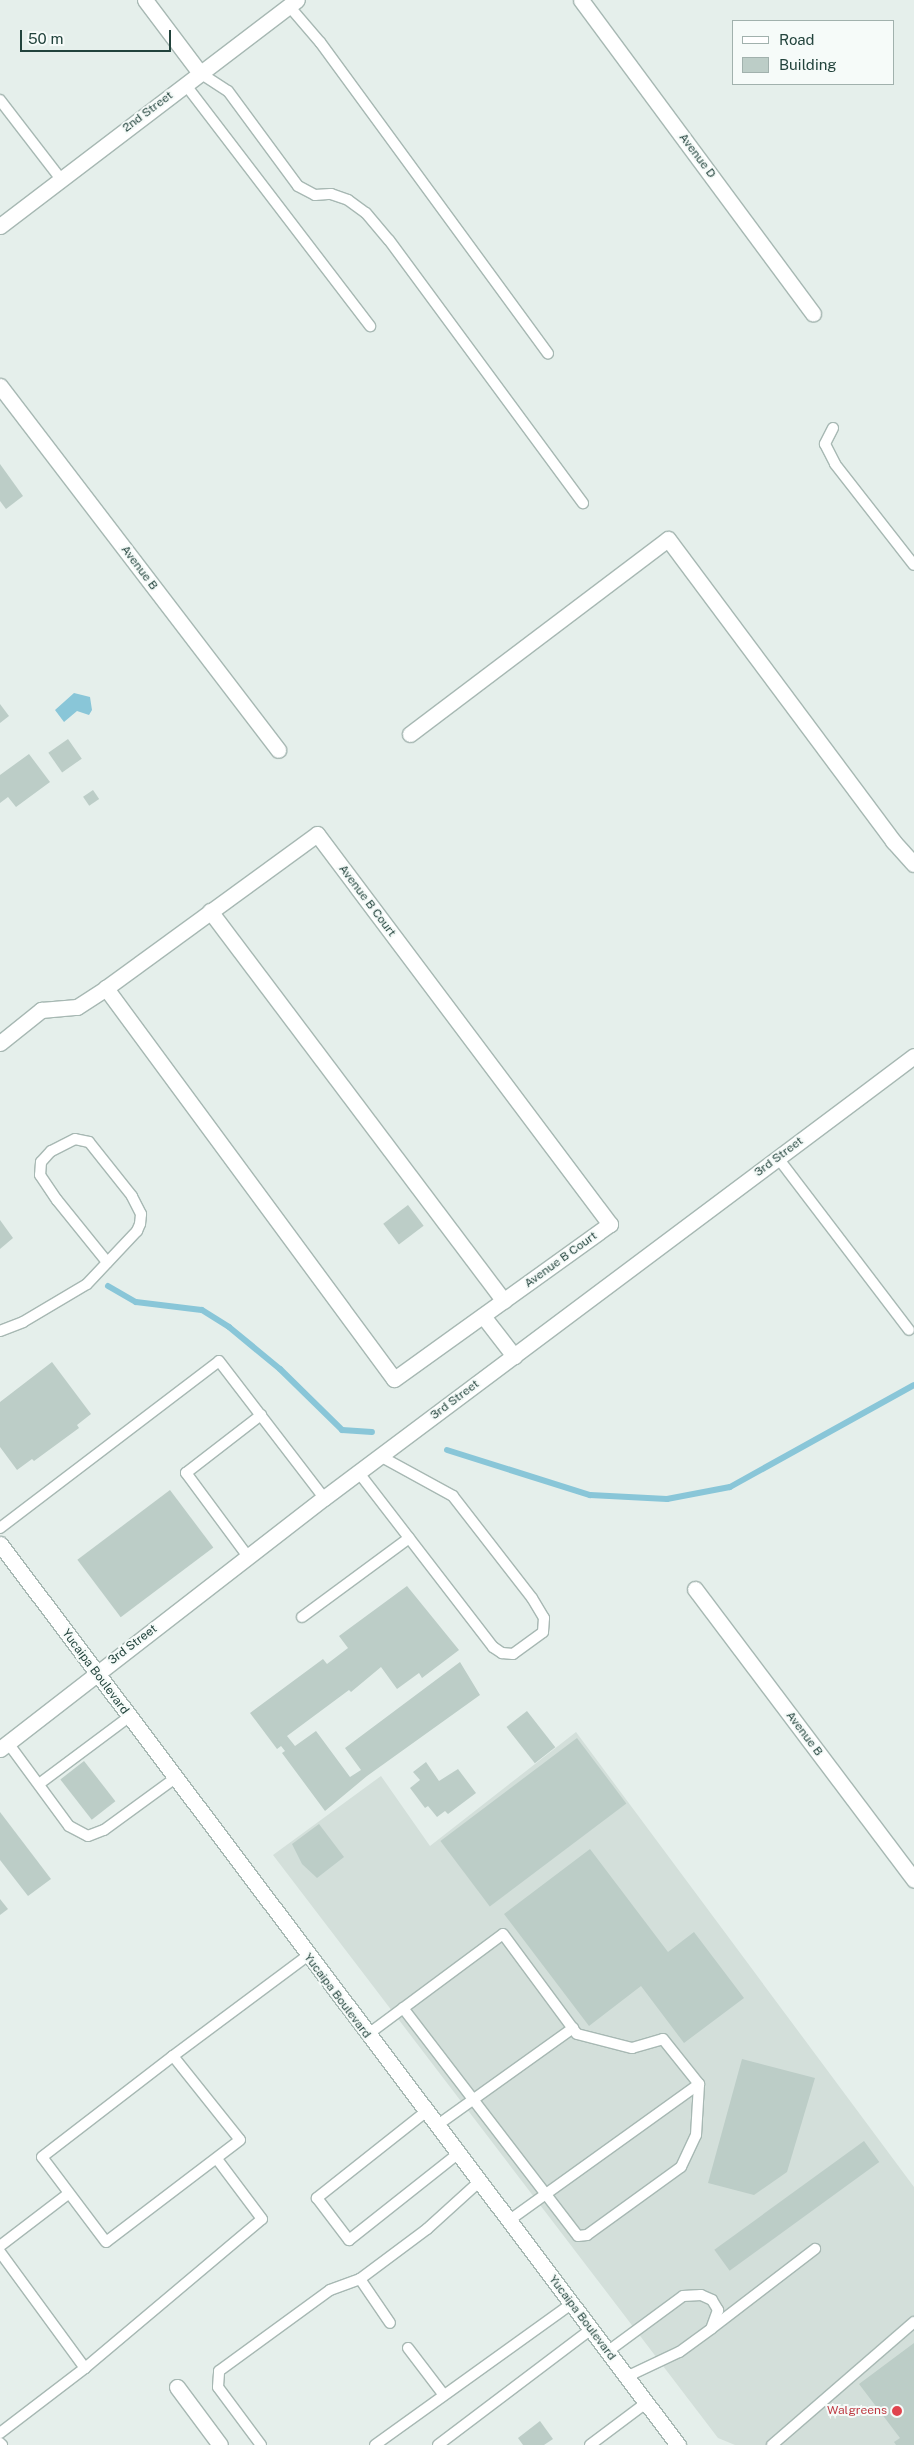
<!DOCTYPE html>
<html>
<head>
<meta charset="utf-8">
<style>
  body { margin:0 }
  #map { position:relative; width:914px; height:2445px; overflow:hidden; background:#e5efeb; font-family:"Public Sans",sans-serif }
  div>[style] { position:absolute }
  .built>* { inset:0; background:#d3dfda }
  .water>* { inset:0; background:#89c6d8 }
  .stream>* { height:6px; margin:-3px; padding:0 3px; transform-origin:3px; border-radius:3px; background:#89c6d8 }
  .building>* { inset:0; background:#bccdc7; transform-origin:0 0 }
  .roads { filter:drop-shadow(1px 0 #a7b8b3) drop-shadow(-1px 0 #a7b8b3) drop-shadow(0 1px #a7b8b3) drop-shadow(0 -1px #a7b8b3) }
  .service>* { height:10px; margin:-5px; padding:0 5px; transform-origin:5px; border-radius:5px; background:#fff }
  .minor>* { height:15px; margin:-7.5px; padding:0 7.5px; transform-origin:7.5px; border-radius:7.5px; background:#fff }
  .tertiary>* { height:15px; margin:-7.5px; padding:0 7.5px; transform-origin:7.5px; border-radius:7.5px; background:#fff }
  .secondary>* { height:15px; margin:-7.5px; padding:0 7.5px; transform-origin:7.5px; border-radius:7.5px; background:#fff }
  .dots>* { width:14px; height:14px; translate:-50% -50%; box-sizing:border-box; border:2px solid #f6fbf9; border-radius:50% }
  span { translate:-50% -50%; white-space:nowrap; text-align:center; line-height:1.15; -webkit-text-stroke:4px #f6fbf9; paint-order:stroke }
  .street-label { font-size:12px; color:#22433c }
  .health-label { font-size:12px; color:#be3a42 }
  .right { translate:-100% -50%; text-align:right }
  .legend { position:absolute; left:732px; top:20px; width:162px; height:65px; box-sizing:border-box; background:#f6fbf9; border:1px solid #a1b1ad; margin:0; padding:6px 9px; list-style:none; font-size:15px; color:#22433c }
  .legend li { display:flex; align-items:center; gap:10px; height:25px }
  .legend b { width:25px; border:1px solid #a1b1ad }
  .scale { position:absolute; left:20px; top:30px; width:151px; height:22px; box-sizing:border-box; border:2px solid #22433c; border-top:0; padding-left:6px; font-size:15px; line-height:18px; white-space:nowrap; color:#22433c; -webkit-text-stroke:4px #f6fbf9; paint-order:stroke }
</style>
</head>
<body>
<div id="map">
  <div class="built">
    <div style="clip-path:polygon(576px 1732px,914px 2187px,914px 2445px,735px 2445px,718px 2438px,273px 1855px,381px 1776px,430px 1846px)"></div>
  </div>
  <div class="water">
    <div style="clip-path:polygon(74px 693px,90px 697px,92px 710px,89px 715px,77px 711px,64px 722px,55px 710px)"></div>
  </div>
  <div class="stream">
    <div style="left:108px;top:1286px;width:32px;rotate:30deg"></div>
    <div style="left:136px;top:1302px;width:66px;rotate:6.9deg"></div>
    <div style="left:202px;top:1310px;width:32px;rotate:32deg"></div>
    <div style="left:229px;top:1327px;width:66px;rotate:39.5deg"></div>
    <div style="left:280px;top:1369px;width:87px;rotate:44.5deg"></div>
    <div style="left:342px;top:1430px;width:30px;rotate:4deg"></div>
    <div style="left:447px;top:1450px;width:150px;rotate:17.5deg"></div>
    <div style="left:590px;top:1495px;width:77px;rotate:3deg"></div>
    <div style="left:667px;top:1499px;width:64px;rotate:-10.8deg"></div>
    <div style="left:730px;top:1487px;width:210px;rotate:-29deg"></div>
  </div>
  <div class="building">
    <div style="clip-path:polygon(0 464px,23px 496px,6px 509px,0 501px)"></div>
    <div style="clip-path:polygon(0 704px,9px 716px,0 723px)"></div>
    <div style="left:68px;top:739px;width:24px;height:24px;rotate:55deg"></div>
    <div style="clip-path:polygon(29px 754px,50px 782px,16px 807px,8px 797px,0 803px,0 775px)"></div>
    <div style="left:93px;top:790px;width:11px;height:12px;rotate:56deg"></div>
    <div style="left:408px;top:1205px;width:26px;height:31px;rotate:53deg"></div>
    <div style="clip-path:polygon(0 1220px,13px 1238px,0 1249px)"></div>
    <div style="clip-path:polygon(52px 1362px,91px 1414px,77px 1425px,79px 1428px,34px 1461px,32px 1459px,17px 1470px,0 1447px,0 1402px)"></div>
    <div style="left:170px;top:1490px;width:72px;height:116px;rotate:53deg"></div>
    <div style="clip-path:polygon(407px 1586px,459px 1650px,422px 1678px,419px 1673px,397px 1689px,381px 1667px,351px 1692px,349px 1690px,287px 1736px,295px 1746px,316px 1731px,350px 1777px,361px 1770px,345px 1748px,460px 1662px,480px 1695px,367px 1776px,325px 1811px,282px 1753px,285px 1751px,281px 1746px,277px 1749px,250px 1713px,323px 1659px,327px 1664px,348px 1648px,339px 1636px)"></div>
    <div style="left:527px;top:1711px;width:46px;height:26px;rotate:52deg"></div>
    <div style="left:577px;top:1738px;width:82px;height:171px;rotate:53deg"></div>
    <div style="left:84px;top:1761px;width:51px;height:30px;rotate:52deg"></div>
    <div style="clip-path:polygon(426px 1762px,439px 1781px,458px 1769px,476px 1793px,448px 1814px,445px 1811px,437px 1817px,428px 1806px,425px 1808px,410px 1788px,420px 1780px,413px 1772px)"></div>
    <div style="clip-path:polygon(0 1812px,51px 1879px,28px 1896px,0 1860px)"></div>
    <div style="clip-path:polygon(319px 1824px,344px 1857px,317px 1878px,302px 1864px,292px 1844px)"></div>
    <div style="clip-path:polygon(590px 1849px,668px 1952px,694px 1932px,744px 1998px,684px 2043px,641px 1986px,589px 2026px,504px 1914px)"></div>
    <div style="clip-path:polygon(0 1899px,8px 1909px,0 1915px)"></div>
    <div style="clip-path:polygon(742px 2059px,815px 2078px,787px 2172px,754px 2195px,708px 2183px)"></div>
    <div style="left:864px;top:2141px;width:26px;height:185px;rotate:54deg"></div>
    <div style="clip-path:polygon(914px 2343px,914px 2445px,896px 2445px,894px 2442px,900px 2438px,859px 2384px)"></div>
    <div style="clip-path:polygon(540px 2421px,553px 2439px,544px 2445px,523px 2445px,518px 2438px)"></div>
  </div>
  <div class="roads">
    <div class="service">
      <div style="left:289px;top:6px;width:48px;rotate:49.3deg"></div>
      <div style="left:320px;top:42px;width:386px;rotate:53.8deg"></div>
      <div style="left:200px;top:73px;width:33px;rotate:33deg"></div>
      <div style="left:228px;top:91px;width:118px;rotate:53.6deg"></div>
      <div style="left:298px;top:186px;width:19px;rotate:28deg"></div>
      <div style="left:315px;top:195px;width:16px;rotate:-4deg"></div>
      <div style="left:331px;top:194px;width:18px;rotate:19deg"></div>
      <div style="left:348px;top:200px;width:22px;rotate:36deg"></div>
      <div style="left:366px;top:213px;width:35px;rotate:50deg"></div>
      <div style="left:389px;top:240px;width:327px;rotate:53.6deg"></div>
      <div style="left:185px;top:84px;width:305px;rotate:52.6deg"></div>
      <div style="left:0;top:100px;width:98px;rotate:52.4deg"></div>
      <div style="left:833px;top:428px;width:18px;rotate:117deg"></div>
      <div style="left:825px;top:444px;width:22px;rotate:63deg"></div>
      <div style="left:835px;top:464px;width:128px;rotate:52deg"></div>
      <div style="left:778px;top:1158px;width:216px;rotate:52.7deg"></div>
      <div style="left:0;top:1331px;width:25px;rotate:-21deg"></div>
      <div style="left:23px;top:1322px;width:74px;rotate:-30.7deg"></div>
      <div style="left:87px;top:1284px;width:73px;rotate:-46.7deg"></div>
      <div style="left:137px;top:1231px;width:8px;rotate:-67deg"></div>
      <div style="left:140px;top:1224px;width:10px;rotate:-84deg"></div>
      <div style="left:141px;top:1214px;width:20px;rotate:-117deg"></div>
      <div style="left:132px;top:1196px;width:69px;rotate:-128.5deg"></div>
      <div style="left:89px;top:1142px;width:14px;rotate:-168deg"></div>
      <div style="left:75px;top:1139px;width:27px;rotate:153deg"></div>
      <div style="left:51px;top:1151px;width:15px;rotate:132deg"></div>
      <div style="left:41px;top:1162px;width:13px;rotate:94deg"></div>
      <div style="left:40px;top:1175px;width:30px;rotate:56deg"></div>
      <div style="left:57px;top:1200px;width:80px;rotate:51.1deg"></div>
      <div style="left:359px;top:1473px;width:220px;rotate:52.4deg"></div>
      <div style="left:493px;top:1647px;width:11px;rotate:34deg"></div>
      <div style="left:502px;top:1653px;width:11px;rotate:5deg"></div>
      <div style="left:513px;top:1654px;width:37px;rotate:-36deg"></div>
      <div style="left:543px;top:1632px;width:14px;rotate:-86deg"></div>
      <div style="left:544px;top:1618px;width:23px;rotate:-121deg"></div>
      <div style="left:532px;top:1598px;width:129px;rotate:-127.8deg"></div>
      <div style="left:453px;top:1496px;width:83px;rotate:-151.3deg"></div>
      <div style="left:0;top:1528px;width:275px;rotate:-37.3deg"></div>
      <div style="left:219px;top:1361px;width:173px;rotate:52.5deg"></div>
      <div style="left:249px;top:1558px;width:106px;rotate:-126.5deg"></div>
      <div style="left:186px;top:1473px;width:95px;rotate:-37.7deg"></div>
      <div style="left:302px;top:1617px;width:133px;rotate:-36.4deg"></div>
      <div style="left:8px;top:1743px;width:103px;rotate:53.7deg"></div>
      <div style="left:69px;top:1826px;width:21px;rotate:28deg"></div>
      <div style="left:88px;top:1836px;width:17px;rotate:-21deg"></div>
      <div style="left:104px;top:1830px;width:87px;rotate:-36.1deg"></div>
      <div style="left:39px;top:1784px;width:112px;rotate:-36.7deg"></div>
      <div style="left:403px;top:2008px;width:287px;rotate:52.5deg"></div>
      <div style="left:578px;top:2236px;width:9px;rotate:-6deg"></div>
      <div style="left:587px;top:2235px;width:116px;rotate:-35.9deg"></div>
      <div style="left:681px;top:2167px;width:35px;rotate:-65deg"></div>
      <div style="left:696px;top:2135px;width:51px;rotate:-86.6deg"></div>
      <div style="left:367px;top:2035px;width:169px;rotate:-36.6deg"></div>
      <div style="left:503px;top:1934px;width:124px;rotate:53.5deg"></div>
      <div style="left:577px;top:2034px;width:57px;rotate:14.3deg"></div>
      <div style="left:632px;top:2048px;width:32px;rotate:-16deg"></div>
      <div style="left:663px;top:2039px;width:58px;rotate:51.3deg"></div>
      <div style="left:699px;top:2084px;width:231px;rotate:144.3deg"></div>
      <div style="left:173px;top:2056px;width:107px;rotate:51.4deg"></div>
      <div style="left:240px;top:2140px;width:168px;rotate:142.7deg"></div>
      <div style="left:106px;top:2242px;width:106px;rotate:-127deg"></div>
      <div style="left:42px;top:2157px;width:165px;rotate:-37.6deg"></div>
      <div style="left:173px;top:2056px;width:167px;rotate:-36.7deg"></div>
      <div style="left:428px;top:2110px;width:142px;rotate:141.6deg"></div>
      <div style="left:317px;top:2198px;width:53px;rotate:52.7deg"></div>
      <div style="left:349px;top:2240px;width:142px;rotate:-38.4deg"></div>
      <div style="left:439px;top:2124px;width:165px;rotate:-35.6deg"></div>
      <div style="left:0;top:2246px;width:86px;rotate:-37.4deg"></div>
      <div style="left:0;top:2252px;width:144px;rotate:53.8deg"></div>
      <div style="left:360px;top:2279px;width:53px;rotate:55.7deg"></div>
      <div style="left:712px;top:2328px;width:130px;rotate:-37.5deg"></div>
      <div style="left:408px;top:2348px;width:58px;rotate:52.7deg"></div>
      <div style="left:607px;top:2352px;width:94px;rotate:-36.4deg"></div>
      <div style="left:683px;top:2296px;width:18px;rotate:-3deg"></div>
      <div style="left:701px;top:2295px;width:12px;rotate:24deg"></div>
      <div style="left:712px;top:2300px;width:12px;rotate:59deg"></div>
      <div style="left:718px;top:2310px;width:20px;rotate:110deg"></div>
      <div style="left:711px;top:2329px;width:39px;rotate:144deg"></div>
      <div style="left:679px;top:2352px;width:59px;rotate:154.7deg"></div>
      <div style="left:0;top:2433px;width:107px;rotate:-37.4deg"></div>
      <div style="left:85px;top:2368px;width:231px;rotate:-40.1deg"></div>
      <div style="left:262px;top:2219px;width:75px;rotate:-126.9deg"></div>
      <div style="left:0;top:2443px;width:3px;rotate:45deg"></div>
      <div style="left:261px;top:2445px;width:72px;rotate:-126.6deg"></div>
      <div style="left:218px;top:2387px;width:16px;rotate:-86deg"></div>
      <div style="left:219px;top:2371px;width:137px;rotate:-36.1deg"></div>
      <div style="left:330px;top:2290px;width:32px;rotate:-20deg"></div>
      <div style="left:360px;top:2279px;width:84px;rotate:-36.7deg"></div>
      <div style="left:427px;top:2229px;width:73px;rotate:-42.2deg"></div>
      <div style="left:375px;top:2445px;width:241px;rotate:-35.7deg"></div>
      <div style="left:438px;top:2445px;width:191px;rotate:-37.1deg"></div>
      <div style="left:590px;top:2445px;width:70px;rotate:-36.9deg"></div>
      <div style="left:772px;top:2445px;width:188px;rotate:-40.9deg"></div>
    </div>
    <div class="minor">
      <div style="left:145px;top:0;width:91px;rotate:53deg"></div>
      <div style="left:581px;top:0;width:390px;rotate:53.5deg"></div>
      <div style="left:0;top:226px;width:373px;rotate:-37.3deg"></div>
      <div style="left:0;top:386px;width:458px;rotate:52.6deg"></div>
      <div style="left:410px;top:734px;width:323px;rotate:-37.1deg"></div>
      <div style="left:668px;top:539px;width:377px;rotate:53.3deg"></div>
      <div style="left:893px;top:841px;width:31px;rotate:48deg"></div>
      <div style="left:210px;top:911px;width:488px;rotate:53deg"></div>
      <div style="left:0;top:1043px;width:53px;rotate:-38.8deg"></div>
      <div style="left:41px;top:1010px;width:36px;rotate:-5deg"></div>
      <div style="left:77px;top:1007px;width:35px;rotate:-33deg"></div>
      <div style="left:106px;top:988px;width:261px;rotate:-36.1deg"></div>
      <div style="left:317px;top:834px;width:488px;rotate:53.1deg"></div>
      <div style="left:610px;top:1224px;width:266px;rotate:144.3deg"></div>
      <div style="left:394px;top:1379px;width:486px;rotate:-126.4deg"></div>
      <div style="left:483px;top:1316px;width:51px;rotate:52.2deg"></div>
      <div style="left:695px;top:1589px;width:364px;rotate:53deg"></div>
      <div style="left:177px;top:2387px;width:72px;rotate:53.4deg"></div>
    </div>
    <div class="tertiary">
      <div style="left:0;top:1749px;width:410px;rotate:-37.8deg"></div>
      <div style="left:324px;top:1498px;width:737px;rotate:-36.84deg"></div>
    </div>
    <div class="secondary">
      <div style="left:0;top:1544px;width:1128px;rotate:53.04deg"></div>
    </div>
  </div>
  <div class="dots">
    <div style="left:897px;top:2411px;background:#e0444e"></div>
  </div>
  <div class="street-label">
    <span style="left:148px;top:112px;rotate:-37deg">2nd Street</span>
    <span style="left:697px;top:156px;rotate:53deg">Avenue D</span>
    <span style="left:139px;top:568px;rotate:53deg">Avenue B</span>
    <span style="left:367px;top:901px;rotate:53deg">Avenue B Court</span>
    <span style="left:779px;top:1157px;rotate:-37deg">3rd Street</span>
    <span style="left:561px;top:1260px;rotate:-36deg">Avenue B Court</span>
    <span style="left:455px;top:1400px;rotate:-37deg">3rd Street</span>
    <span style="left:133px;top:1645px;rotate:-37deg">3rd Street</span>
    <span style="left:95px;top:1672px;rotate:53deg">Yucaipa Boulevard</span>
    <span style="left:804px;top:1734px;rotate:53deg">Avenue B</span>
    <span style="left:337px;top:1996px;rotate:53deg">Yucaipa Boulevard</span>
    <span style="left:582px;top:2318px;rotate:53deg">Yucaipa Boulevard</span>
  </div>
  <div class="health-label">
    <span class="right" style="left:887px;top:2411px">Walgreens</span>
  </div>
  <ul class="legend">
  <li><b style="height:6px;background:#fff"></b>Road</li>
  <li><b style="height:14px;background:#bccdc7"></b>Building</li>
  </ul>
  <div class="scale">50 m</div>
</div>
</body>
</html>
